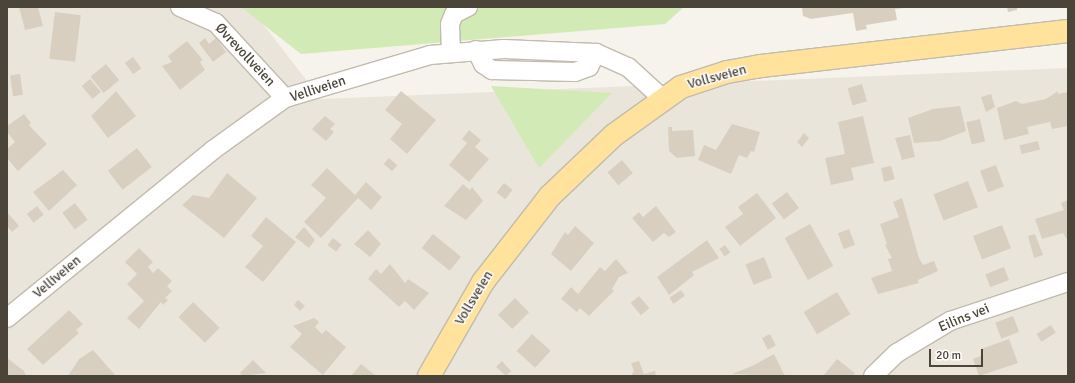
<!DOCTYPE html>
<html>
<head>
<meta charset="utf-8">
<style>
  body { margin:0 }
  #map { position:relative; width:1075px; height:383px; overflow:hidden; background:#f6f3ec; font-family:Signika,sans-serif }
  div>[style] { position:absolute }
  .residential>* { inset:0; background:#eae5da }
  .green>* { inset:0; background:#d2eab5 }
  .building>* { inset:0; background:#d8cfc1; transform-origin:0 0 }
  .roads { filter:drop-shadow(1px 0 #c2bbae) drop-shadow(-1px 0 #c2bbae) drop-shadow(0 1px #c2bbae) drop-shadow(0 -1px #c2bbae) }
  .minor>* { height:18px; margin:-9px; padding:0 9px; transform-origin:9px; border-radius:9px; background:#fff }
  .major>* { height:22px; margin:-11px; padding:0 11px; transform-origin:11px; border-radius:11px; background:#ffe39c }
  span { translate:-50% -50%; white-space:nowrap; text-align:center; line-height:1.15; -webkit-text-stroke:3px #fff; paint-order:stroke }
  .street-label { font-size:14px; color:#4b4439 }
  .frame { position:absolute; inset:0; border:8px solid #4b4439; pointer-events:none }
  .scale { position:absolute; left:929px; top:349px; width:54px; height:18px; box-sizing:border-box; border:2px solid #4b4439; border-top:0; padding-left:5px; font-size:12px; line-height:14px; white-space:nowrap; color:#4b4439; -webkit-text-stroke:3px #fff; paint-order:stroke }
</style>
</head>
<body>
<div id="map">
  <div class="residential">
    <div style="clip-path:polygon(7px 7px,250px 7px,321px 99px,1068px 68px,1068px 376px,7px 376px)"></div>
  </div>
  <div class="green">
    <div style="clip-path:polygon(241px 7px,684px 7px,665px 24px,301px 54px)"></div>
    <div style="clip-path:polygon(491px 86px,612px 93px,539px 168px)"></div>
  </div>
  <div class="building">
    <div style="clip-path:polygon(19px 7px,38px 7px,43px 26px,25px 30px)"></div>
    <div style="clip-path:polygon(802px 7px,904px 7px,904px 8px,895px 9px,897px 20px,866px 25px,867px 29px,856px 31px,853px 13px,811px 19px,803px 16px)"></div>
    <div style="clip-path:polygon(1007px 7px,1017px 7px,1017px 10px,1008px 12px)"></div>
    <div style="left:55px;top:12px;width:26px;height:47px;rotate:7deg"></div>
    <div style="clip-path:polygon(205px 38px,209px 44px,216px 38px,226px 52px,213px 62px,199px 43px)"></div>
    <div style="clip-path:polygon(187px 41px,203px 60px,200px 62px,205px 70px,180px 90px,162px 66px,172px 62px,168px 56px)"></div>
    <div style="left:133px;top:57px;width:14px;height:10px;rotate:54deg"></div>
    <div style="left:106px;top:64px;width:21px;height:20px;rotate:51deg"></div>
    <div style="left:20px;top:74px;width:21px;height:10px;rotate:82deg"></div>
    <div style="left:90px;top:79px;width:17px;height:11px;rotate:50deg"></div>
    <div style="left:862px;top:84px;width:18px;height:15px;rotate:74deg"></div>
    <div style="clip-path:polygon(116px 91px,136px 116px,108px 138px,91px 116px)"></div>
    <div style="clip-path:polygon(401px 91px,436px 120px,407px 154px,390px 139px,402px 124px,385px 110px)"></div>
    <div style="clip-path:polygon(1058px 91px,1058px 94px,1068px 92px,1068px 126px,1052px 129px,1050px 122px,1027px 127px,1029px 134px,1004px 140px,997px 108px,1016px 101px,1022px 104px,1046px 99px)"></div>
    <div style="clip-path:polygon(991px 94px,995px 107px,986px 112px,981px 97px)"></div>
    <div style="clip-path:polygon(960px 106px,966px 131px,940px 141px,914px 143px,908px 118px,933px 109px)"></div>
    <div style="clip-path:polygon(24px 114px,31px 123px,29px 125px,47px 144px,18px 171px,7px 158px,7px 149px,15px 142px,7px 132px,7px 126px)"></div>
    <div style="clip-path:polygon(325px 116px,335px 124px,330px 129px,334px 132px,326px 141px,312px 129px)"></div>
    <div style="clip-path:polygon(863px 116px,874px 163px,851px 168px,854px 180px,831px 185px,825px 158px,845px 154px,838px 122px)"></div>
    <div style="left:980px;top:119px;width:23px;height:14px;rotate:77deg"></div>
    <div style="clip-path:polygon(732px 124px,760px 132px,754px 152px,751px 151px,747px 158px,739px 155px,731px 174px,698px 160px,704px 145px,716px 150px)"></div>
    <div style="clip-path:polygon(668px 127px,672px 127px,672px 131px,693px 130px,695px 156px,677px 158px,669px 151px)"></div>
    <div style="clip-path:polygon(469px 130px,481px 140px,475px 147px,489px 159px,469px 182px,449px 165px,467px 143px,462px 139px)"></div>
    <div style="clip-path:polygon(804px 133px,809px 138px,802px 147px,797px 142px)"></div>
    <div style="clip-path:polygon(910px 135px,915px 157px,902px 160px,895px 138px)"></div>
    <div style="left:1038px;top:141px;width:9px;height:19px;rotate:77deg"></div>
    <div style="left:137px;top:148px;width:24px;height:37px;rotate:52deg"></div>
    <div style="left:389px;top:158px;width:11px;height:8px;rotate:41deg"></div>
    <div style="left:622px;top:160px;width:17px;height:19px;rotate:50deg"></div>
    <div style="left:996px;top:165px;width:23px;height:17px;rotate:70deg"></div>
    <div style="clip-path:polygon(891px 166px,895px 179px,884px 182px,881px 168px)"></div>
    <div style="clip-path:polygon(327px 168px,355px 195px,366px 182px,382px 197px,371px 210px,358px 198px,321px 238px,304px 222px,326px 198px,311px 185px)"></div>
    <div style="clip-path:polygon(63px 170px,77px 185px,49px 211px,33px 192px)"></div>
    <div style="clip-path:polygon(227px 173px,257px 198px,224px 238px,182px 205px,193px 195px,209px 198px)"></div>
    <div style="left:968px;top:181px;width:28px;height:37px;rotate:69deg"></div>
    <div style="left:504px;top:183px;width:11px;height:12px;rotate:38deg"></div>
    <div style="clip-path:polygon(463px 184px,470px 190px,472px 187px,483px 201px,466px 220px,444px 206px)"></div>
    <div style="left:787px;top:192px;width:20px;height:19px;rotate:53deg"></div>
    <div style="clip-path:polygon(757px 193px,776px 218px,740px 246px,725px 227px,743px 214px,738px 207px)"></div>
    <div style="clip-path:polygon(902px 198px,919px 258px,923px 265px,934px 261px,938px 271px,918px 280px,919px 283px,878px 294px,871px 278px,892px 271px,888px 259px,892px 258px,885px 245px,887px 244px,880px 224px,899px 217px,893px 202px)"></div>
    <div style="clip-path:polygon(1068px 200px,1068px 241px,1063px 233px,1042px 239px,1035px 219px,1064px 210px,1061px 203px)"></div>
    <div style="left:75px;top:203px;width:21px;height:16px;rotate:53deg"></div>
    <div style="left:37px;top:206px;width:11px;height:13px;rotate:52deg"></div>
    <div style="clip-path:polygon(656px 206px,676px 232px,669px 237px,664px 233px,653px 242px,632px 218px,639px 212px,643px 217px)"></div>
    <div style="clip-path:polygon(7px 212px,19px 226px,12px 232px,7px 226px)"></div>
    <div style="clip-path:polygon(266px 217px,296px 242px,263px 282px,245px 267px,263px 246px,251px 236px)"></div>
    <div style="left:810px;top:224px;width:48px;height:29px;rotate:61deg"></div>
    <div style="left:1002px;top:225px;width:25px;height:31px;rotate:69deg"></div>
    <div style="clip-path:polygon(575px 226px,594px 243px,571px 271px,551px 254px,565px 232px,568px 235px)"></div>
    <div style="clip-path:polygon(304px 227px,315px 240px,309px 248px,295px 237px)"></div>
    <div style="left:849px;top:229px;width:17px;height:12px;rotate:69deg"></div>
    <div style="clip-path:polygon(368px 230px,381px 244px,370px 257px,354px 244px)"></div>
    <div style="left:433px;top:234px;width:36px;height:18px;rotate:39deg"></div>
    <div style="clip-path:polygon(1035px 234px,1043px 255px,1034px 258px,1028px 236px)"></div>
    <div style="left:333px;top:238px;width:11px;height:9px;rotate:38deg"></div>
    <div style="clip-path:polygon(707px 240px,719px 258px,692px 272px,694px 275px,669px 295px,657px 277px)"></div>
    <div style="left:725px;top:245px;width:9px;height:7px;rotate:54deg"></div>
    <div style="clip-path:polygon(139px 248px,153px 262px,148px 267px,153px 273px,158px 268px,172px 281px,167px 286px,172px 291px,165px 298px,168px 300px,163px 305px,161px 302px,139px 329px,127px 318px,144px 301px,127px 284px,137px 274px,125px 262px)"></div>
    <div style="left:764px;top:257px;width:22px;height:20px;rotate:68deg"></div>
    <div style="clip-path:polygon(616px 259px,628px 273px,619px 277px,612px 289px,614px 291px,589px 316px,580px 308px,577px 312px,561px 299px,571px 287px,578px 294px,600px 267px,605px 271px)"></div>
    <div style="clip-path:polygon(390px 264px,405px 283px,408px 279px,429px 293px,414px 310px,405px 301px,399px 307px,368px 279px,376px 269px,381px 274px)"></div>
    <div style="left:1004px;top:267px;width:14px;height:20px;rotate:69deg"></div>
    <div style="left:681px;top:290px;width:7px;height:14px;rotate:56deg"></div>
    <div style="left:837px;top:292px;width:26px;height:39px;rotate:59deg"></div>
    <div style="left:639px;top:296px;width:16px;height:11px;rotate:50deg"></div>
    <div style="left:515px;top:298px;width:20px;height:24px;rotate:45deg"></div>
    <div style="clip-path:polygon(298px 300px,305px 306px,300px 311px,294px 305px)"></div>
    <div style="left:193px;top:302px;width:37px;height:21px;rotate:44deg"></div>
    <div style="clip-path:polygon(69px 310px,83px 324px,76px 330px,79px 333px,43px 365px,27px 349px)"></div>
    <div style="left:1013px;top:316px;width:17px;height:19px;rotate:69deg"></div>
    <div style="clip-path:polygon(314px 318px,319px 322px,315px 327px,322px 334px,326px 330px,346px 347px,323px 375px,290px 347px,302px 334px,293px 326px)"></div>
    <div style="left:1051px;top:325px;width:9px;height:17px;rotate:58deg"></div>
    <div style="left:532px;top:334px;width:25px;height:23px;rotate:42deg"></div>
    <div style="left:770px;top:334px;width:13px;height:9px;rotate:63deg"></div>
    <div style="clip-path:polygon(1009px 339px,1018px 363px,979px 376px,973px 359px,983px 355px,981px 349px)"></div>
    <div style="clip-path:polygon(93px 350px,115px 375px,68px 376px,79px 359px)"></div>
    <div style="clip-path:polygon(774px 354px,785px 376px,732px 374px,752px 366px)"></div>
    <div style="clip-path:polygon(7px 358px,24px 371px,26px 376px,8px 376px)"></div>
    <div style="clip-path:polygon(837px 359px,855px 373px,853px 376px,824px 375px)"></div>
    <div style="clip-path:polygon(253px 360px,266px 373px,242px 376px,240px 373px)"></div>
    <div style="clip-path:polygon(502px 361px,511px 371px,506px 376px,496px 367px)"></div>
    <div style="clip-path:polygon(639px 361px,644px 374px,655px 371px,656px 376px,631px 376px,634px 371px,631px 363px)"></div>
    <div style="clip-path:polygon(361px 364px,376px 376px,351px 376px)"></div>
  </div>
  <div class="roads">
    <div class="minor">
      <div style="left:180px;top:7px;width:39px;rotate:24deg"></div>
      <div style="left:216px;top:23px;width:102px;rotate:47.4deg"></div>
      <div style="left:476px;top:50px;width:16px;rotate:63deg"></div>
      <div style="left:483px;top:64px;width:11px;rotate:34deg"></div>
      <div style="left:492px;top:70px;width:83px;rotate:1.4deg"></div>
      <div style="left:575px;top:72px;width:15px;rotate:-20deg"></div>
      <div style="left:589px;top:67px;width:16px;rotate:-63deg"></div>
      <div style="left:451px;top:53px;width:29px;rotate:-92deg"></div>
      <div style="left:450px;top:24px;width:11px;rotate:-68deg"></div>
      <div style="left:454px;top:14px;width:16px;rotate:-27deg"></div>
      <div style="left:7px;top:318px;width:266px;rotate:-39.2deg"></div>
      <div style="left:213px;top:150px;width:89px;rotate:-35.8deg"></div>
      <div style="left:285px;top:98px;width:151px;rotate:-16.5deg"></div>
      <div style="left:430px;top:55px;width:74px;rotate:-4.6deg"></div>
      <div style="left:504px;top:49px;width:92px;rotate:2.5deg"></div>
      <div style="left:596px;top:53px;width:35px;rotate:24deg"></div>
      <div style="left:628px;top:67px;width:46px;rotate:42.4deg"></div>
      <div style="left:873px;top:376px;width:33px;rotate:-44deg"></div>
      <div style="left:897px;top:353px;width:62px;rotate:-31.1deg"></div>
      <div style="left:950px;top:321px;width:124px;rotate:-18.3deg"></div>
    </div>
    <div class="major">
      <div style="left:429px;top:376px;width:108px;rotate:-60.1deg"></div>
      <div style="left:483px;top:282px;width:109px;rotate:-52.1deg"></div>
      <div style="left:550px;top:196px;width:88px;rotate:-43.6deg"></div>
      <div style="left:614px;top:135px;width:82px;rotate:-35.6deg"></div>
      <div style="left:681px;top:87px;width:48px;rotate:-18.1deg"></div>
      <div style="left:727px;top:72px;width:35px;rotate:-10deg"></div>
      <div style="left:761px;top:66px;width:309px;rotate:-6.5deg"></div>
    </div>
  </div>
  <div class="street-label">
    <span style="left:245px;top:55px;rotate:47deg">Øvrevollveien</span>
    <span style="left:717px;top:77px;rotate:-15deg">Vollsveien</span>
    <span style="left:318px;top:89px;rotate:-18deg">Velliveien</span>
    <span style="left:57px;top:277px;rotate:-40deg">Velliveien</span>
    <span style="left:474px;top:298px;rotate:-59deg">Vollsveien</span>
    <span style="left:964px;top:318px;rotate:-22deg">Eilins vei</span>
  </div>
  <div class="frame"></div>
  <div class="scale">20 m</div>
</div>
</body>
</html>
